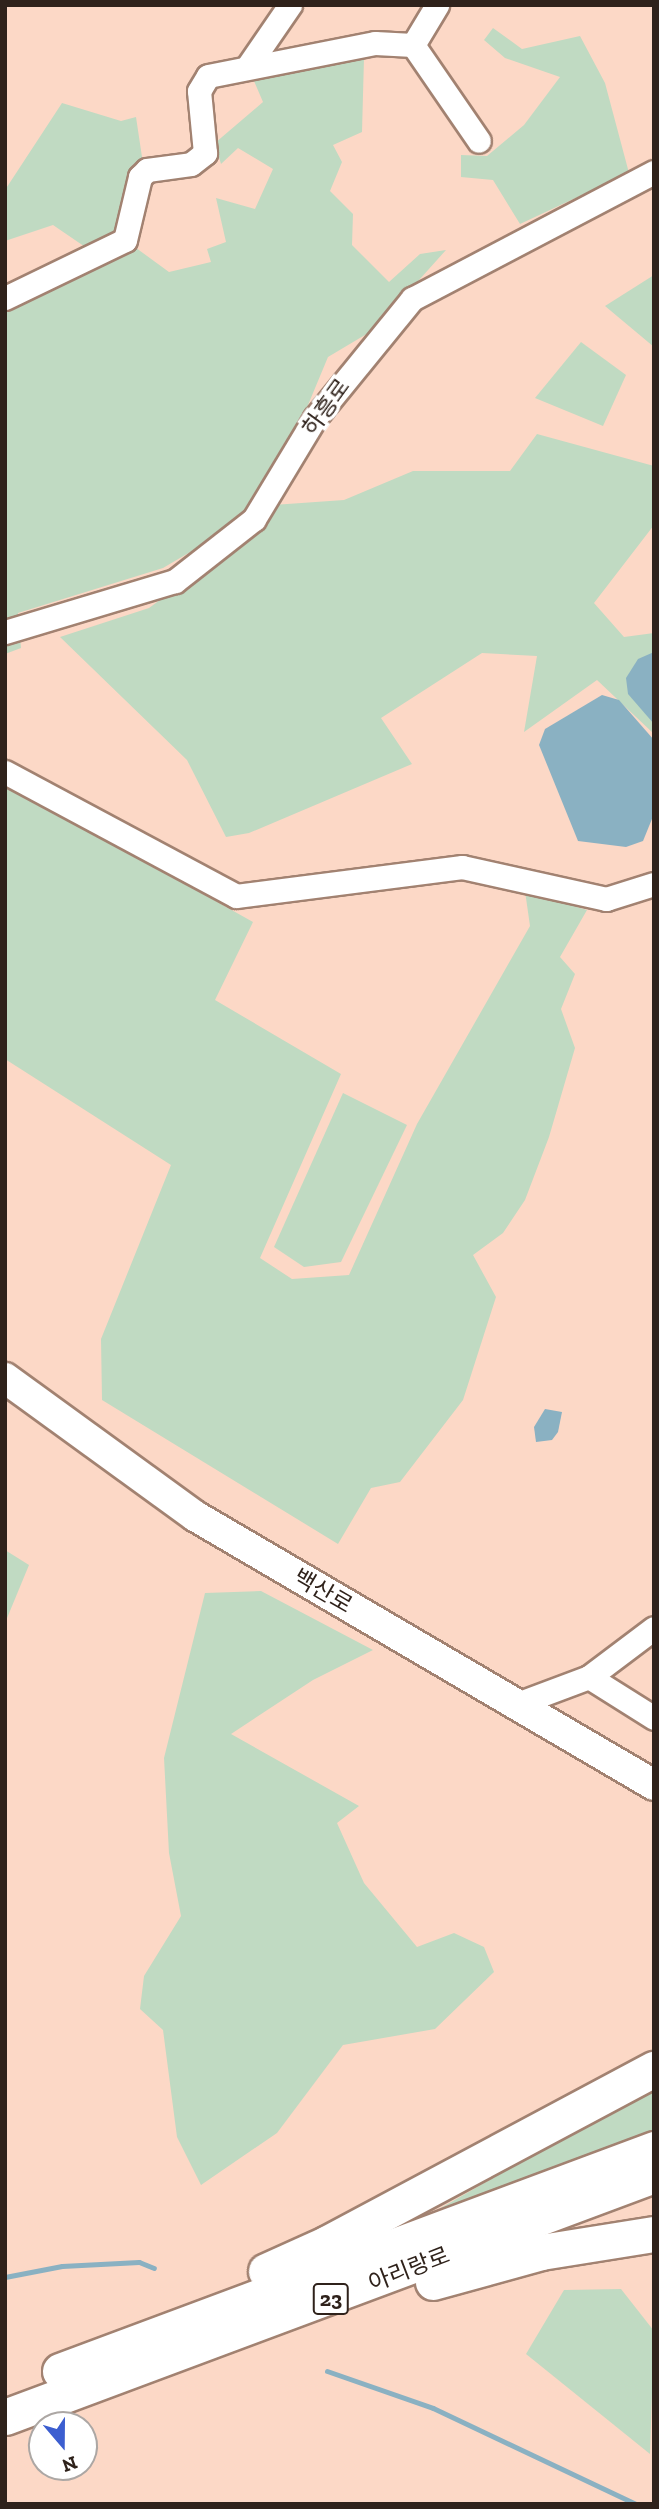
<!DOCTYPE html>
<html>
<head>
<meta charset="utf-8">
<style>
  body { margin:0 }
  #map { position:relative; width:659px; height:2509px; overflow:hidden; background:#fcd8c6; font-family:"Zilla Slab","Noto Sans KR",serif }
  div>[style] { position:absolute }
  .green>* { inset:0; background:#c0dac2 }
  .water>* { inset:0; background:#8ab1c2 }
  .stream>* { height:5px; margin:-2.5px; padding:0 2.5px; transform-origin:2.5px; border-radius:2.5px; background:#8ab1c2 }
  .roads { filter:drop-shadow(2px 0 #a28271) drop-shadow(-2px 0 #a28271) drop-shadow(0 2px #a28271) drop-shadow(0 -2px #a28271) }
  .minor>* { height:23px; margin:-11.5px; padding:0 11.5px; transform-origin:11.5px; border-radius:11.5px; background:#fff }
  .major>* { height:30px; margin:-15px; padding:0 15px; transform-origin:15px; border-radius:15px; background:#fff }
  .highway>* { height:35px; margin:-17.5px; padding:0 17.5px; transform-origin:17.5px; border-radius:17.5px; background:#fff }
  span { translate:-50% -50%; white-space:nowrap; text-align:center; line-height:1.15; -webkit-text-stroke:7px #fff; paint-order:stroke }
  .shield-label span { padding:2px 5px; background:#fff; border:2px solid; border-radius:5px; -webkit-text-stroke-width:0 }
  .shield-label { font-size:21px; color:#2f221b; font-weight:700 }
  .street-label { font-size:23px; color:#2f221b }
  .frame { position:absolute; inset:0; border:7px solid #2f221b; pointer-events:none }
  .north { position:absolute; left:28px; top:2411px; width:70px; height:70px; box-sizing:border-box; background:#fff; border:2px solid #aca7a4; border-radius:50%; rotate:160deg; font-size:19px; font-weight:700; line-height:28px; text-align:center; color:#2f221b }
  .north::after { content:''; display:block; margin:auto; width:24px; height:32px; background:#3c5ed0; clip-path:polygon(50% 0,100% 100%,50% 72%,0 100%) }
</style>
</head>
<body>
<div id="map">
  <div class="green">
    <div style="clip-path:polygon(493px 28px,522px 49px,580px 36px,605px 83px,629px 173px,520px 224px,493px 180px,461px 177px,461px 155px,487px 156px,524px 125px,560px 77px,505px 58px,484px 40px)"></div>
    <div style="clip-path:polygon(364px 58px,362px 132px,333px 145px,342px 162px,330px 191px,353px 214px,352px 245px,389px 282px,420px 254px,446px 250px,375px 329px,328px 357px,303px 417px,256px 504px,231px 528px,163px 568px,18px 613px,21px 648px,5px 654px,5px 307px,109px 262px,132px 245px,169px 272px,211px 262px,207px 249px,226px 242px,216px 198px,255px 209px,273px 169px,238px 148px,221px 164px,215px 143px,263px 102px,251px 74px)"></div>
    <div style="clip-path:polygon(62px 103px,121px 121px,136px 117px,142px 157px,114px 238px,94px 253px,53px 225px,5px 241px,5px 190px)"></div>
    <div style="clip-path:polygon(654px 275px,654px 347px,605px 306px)"></div>
    <div style="clip-path:polygon(581px 342px,626px 375px,603px 426px,535px 398px)"></div>
    <div style="clip-path:polygon(537px 434px,654px 466px,654px 525px,594px 603px,624px 637px,654px 633px,654px 734px,597px 680px,524px 732px,537px 656px,482px 653px,381px 718px,412px 764px,249px 833px,226px 837px,187px 760px,60px 637px,149px 608px,253px 532px,273px 505px,344px 500px,413px 471px,510px 471px)"></div>
    <div style="clip-path:polygon(5px 783px,253px 922px,215px 1000px,341px 1074px,260px 1258px,292px 1279px,349px 1275px,417px 1124px,530px 926px,525px 891px,587px 910px,560px 957px,575px 974px,561px 1009px,575px 1048px,549px 1137px,525px 1200px,503px 1233px,473px 1255px,496px 1297px,463px 1400px,400px 1482px,371px 1488px,338px 1544px,102px 1400px,101px 1339px,171px 1165px,5px 1059px)"></div>
    <div style="clip-path:polygon(343px 1093px,407px 1125px,341px 1262px,304px 1267px,274px 1247px)"></div>
    <div style="clip-path:polygon(5px 1550px,29px 1565px,5px 1623px)"></div>
    <div style="clip-path:polygon(261px 1591px,373px 1650px,313px 1680px,231px 1734px,359px 1806px,337px 1823px,364px 1883px,417px 1947px,454px 1933px,484px 1947px,494px 1972px,435px 2029px,343px 2045px,277px 2133px,201px 2185px,177px 2137px,163px 2030px,140px 2009px,144px 1976px,181px 1916px,169px 1853px,164px 1758px,205px 1593px)"></div>
    <div style="clip-path:polygon(654px 2086px,654px 2130px,411px 2225px)"></div>
    <div style="clip-path:polygon(621px 2289px,654px 2331px,650px 2454px,526px 2354px,564px 2290px)"></div>
  </div>
  <div class="water">
    <div style="clip-path:polygon(654px 652px,654px 724px,628px 694px,626px 678px,638px 659px)"></div>
    <div style="clip-path:polygon(602px 695px,619px 700px,654px 740px,654px 814px,643px 841px,626px 847px,578px 841px,539px 745px,545px 729px)"></div>
    <div style="clip-path:polygon(545px 1409px,562px 1412px,558px 1432px,552px 1440px,536px 1442px,534px 1427px)"></div>
  </div>
  <div class="stream">
    <div style="left:5px;top:2277px;width:58px;rotate:-10.9deg"></div>
    <div style="left:62px;top:2266px;width:77px;rotate:-3deg"></div>
    <div style="left:139px;top:2262px;width:16px;rotate:22deg"></div>
    <div style="left:327px;top:2371px;width:112px;rotate:19.2deg"></div>
    <div style="left:433px;top:2408px;width:225px;rotate:25.3deg"></div>
  </div>
  <div class="roads">
    <div class="minor">
      <div style="left:413px;top:45px;width:116px;rotate:55.5deg"></div>
      <div style="left:248px;top:66px;width:74px;rotate:-55.5deg"></div>
      <div style="left:5px;top:298px;width:133px;rotate:-25.8deg"></div>
      <div style="left:125px;top:240px;width:65px;rotate:-76.6deg"></div>
      <div style="left:140px;top:177px;width:10px;rotate:-45deg"></div>
      <div style="left:147px;top:170px;width:44px;rotate:-7.8deg"></div>
      <div style="left:191px;top:164px;width:18px;rotate:-38deg"></div>
      <div style="left:205px;top:153px;width:62px;rotate:-95.5deg"></div>
      <div style="left:199px;top:91px;width:17px;rotate:-59deg"></div>
      <div style="left:208px;top:76px;width:170px;rotate:-11.2deg"></div>
      <div style="left:375px;top:43px;width:38px;rotate:3deg"></div>
      <div style="left:413px;top:45px;width:47px;rotate:-59deg"></div>
      <div style="left:5px;top:632px;width:177px;rotate:-16.7deg"></div>
      <div style="left:175px;top:581px;width:100px;rotate:-38.1deg"></div>
      <div style="left:254px;top:519px;width:118px;rotate:-58.9deg"></div>
      <div style="left:315px;top:418px;width:154px;rotate:-50.8deg"></div>
      <div style="left:412px;top:299px;width:273px;rotate:-27.7deg"></div>
      <div style="left:5px;top:772px;width:262px;rotate:28.2deg"></div>
      <div style="left:236px;top:896px;width:228px;rotate:-7.3deg"></div>
      <div style="left:462px;top:867px;width:148px;rotate:12.5deg"></div>
      <div style="left:606px;top:899px;width:50px;rotate:-17.4deg"></div>
      <div style="left:589px;top:1677px;width:77px;rotate:32.2deg"></div>
      <div style="left:517px;top:1704px;width:77px;rotate:-20.6deg"></div>
      <div style="left:589px;top:1677px;width:81px;rotate:-37deg"></div>
    </div>
    <div class="major">
      <div style="left:5px;top:1378px;width:235px;rotate:36deg"></div>
      <div style="left:195px;top:1516px;width:532px;rotate:30.37deg"></div>
    </div>
    <div class="highway">
      <div style="left:266px;top:2271px;width:66px;rotate:-24.2deg"></div>
      <div style="left:326px;top:2244px;width:372px;rotate:-28.1deg"></div>
      <div style="left:433px;top:2282px;width:112px;rotate:-15.5deg"></div>
      <div style="left:541px;top:2252px;width:114px;rotate:-9.1deg"></div>
      <div style="left:60px;top:2371px;width:634px;rotate:-20.49deg"></div>
      <div style="left:5px;top:2417px;width:693px;rotate:-20.45deg"></div>
    </div>
  </div>
  <div class="shield-label">
    <span style="left:331px;top:2299px">23</span>
  </div>
  <div class="street-label">
    <span style="left:326px;top:407px;rotate:-54deg">하흥로</span>
    <span style="left:323px;top:1591px;rotate:30deg">백산로</span>
    <span style="left:409px;top:2269px;rotate:-21deg">아리랑로</span>
  </div>
  <div class="frame"></div>
  <div class="north">N</div>
</div>
</body>
</html>
